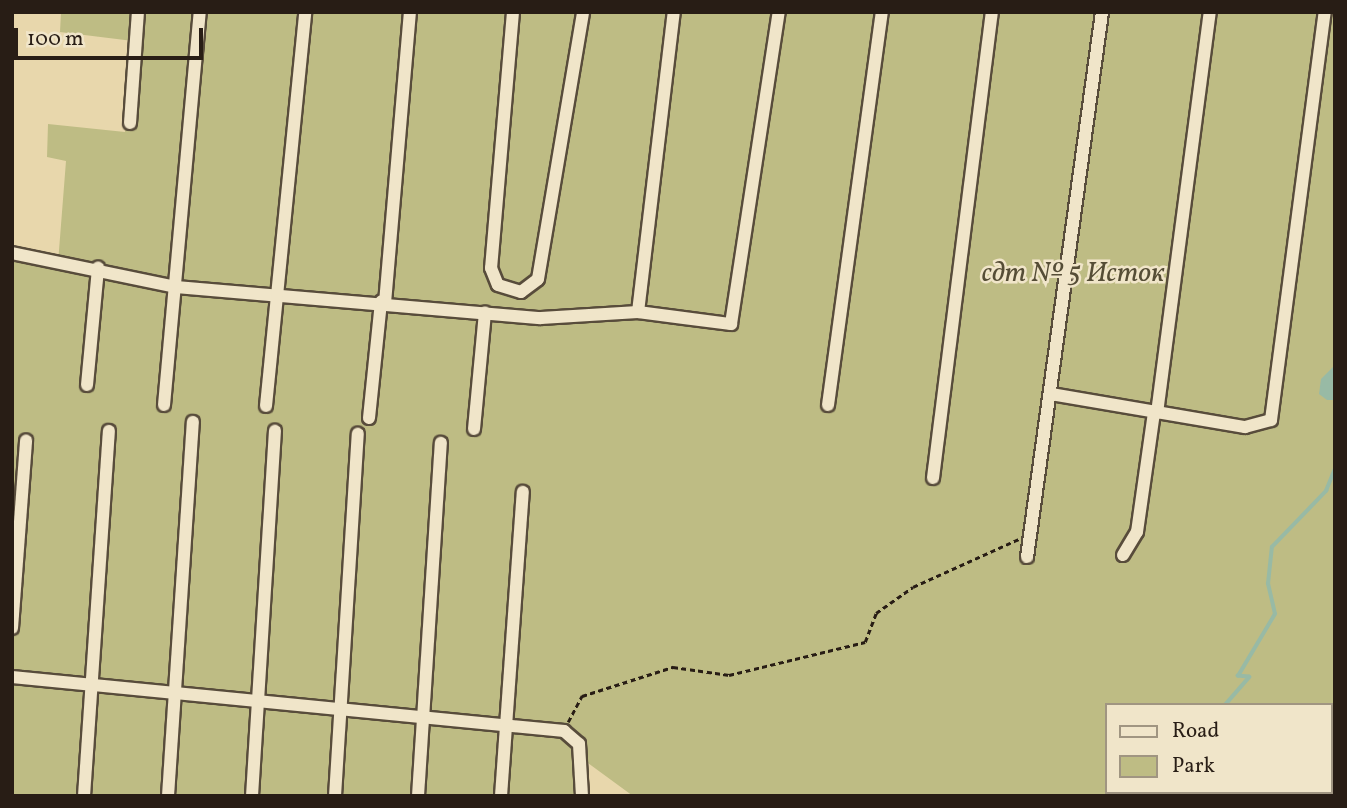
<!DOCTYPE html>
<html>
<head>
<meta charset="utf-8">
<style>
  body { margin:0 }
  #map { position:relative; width:1347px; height:808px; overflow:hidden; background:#e8d7ac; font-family:Vollkorn,serif }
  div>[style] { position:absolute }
  .green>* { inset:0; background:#bebc84 }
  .water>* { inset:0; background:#98baa5 }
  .stream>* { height:3.5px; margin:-1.75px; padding:0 1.75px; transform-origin:1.75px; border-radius:1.75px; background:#98baa5 }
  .path>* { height:2.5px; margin-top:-1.25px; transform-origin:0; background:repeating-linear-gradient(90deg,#281d15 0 5px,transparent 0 8.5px) }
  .roads { filter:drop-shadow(2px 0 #584c3b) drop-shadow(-2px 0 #584c3b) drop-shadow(0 2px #584c3b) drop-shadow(0 -2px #584c3b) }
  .minor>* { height:12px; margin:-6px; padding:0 6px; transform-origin:6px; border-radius:6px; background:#f0e5c9 }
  span { translate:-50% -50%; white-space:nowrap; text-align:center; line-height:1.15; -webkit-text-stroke:5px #f0e5c9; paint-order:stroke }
  .park-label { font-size:28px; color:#554d36; font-style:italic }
  .frame { position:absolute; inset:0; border:14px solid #281d15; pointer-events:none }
  .legend { position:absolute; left:1105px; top:703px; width:228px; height:91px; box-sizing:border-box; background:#f0e5c9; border:2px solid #a09581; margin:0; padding:9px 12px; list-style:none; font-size:21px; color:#281d15 }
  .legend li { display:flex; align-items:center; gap:14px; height:35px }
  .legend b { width:35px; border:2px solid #a09581 }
  .scale { position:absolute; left:14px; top:28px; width:189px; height:32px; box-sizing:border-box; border:4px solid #281d15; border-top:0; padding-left:9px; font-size:21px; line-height:24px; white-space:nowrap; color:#281d15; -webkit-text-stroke:5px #f0e5c9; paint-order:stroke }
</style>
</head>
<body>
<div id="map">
  <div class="green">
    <div style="clip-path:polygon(evenodd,61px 12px,1335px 12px,1335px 796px,633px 796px,577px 755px,577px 796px,12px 796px,12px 258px,58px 263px,66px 161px,47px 157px,48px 124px,125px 132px,133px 41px,60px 32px,61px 12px,1107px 705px,1331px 705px,1331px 792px,1107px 792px,1107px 705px)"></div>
  </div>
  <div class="water">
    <div style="clip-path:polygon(1335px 365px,1335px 400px,1327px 400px,1319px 394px,1321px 379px)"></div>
  </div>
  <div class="stream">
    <div style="left:1225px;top:705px;width:37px;rotate:-49deg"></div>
    <div style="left:1249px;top:677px;width:11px;rotate:-175deg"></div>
    <div style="left:1238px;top:676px;width:72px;rotate:-59.2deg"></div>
    <div style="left:1275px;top:614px;width:31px;rotate:-103deg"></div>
    <div style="left:1268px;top:584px;width:37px;rotate:-84deg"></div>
    <div style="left:1272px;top:547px;width:78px;rotate:-46deg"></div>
    <div style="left:1326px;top:491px;width:24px;rotate:-68deg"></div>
    <div style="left:1257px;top:792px;width:4px;rotate:76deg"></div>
  </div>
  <div class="path">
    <div style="left:568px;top:722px;width:30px;rotate:-62deg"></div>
    <div style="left:582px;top:696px;width:96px;rotate:-17.7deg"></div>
    <div style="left:673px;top:667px;width:57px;rotate:8.1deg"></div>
    <div style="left:729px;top:675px;width:140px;rotate:-13.6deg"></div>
    <div style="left:865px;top:642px;width:31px;rotate:-69deg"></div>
    <div style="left:876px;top:613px;width:45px;rotate:-35.1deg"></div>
    <div style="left:913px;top:587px;width:116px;rotate:-24.4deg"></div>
  </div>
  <div class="roads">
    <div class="minor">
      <div style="left:513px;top:12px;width:257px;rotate:94.9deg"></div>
      <div style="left:491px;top:268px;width:18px;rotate:68deg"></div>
      <div style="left:498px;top:285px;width:24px;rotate:17deg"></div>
      <div style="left:521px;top:292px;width:21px;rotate:-37deg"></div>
      <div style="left:538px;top:279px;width:271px;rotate:-80.4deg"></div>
      <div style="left:130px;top:123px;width:111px;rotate:-85.9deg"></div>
      <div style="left:12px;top:253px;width:167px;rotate:11.7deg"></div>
      <div style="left:176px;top:287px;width:366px;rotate:4.9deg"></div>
      <div style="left:541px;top:318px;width:97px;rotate:-3.5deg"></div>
      <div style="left:638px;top:312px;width:94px;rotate:7.4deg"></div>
      <div style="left:731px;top:324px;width:316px;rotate:-81.3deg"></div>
      <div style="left:385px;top:303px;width:292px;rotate:-85.1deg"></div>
      <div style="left:638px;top:312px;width:302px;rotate:-83.2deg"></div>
      <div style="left:87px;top:385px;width:118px;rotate:-84.6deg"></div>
      <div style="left:1051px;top:394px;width:197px;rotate:9.7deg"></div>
      <div style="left:1245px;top:427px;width:27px;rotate:-15deg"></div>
      <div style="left:1271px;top:420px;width:412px;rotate:-82.5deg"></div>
      <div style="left:164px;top:405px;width:395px;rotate:-84.8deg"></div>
      <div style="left:828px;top:405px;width:397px;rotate:-82.2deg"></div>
      <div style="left:266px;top:406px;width:396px;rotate:-84.3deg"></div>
      <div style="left:1157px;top:413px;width:404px;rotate:-82.5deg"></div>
      <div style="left:369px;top:418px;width:117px;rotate:-84.1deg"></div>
      <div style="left:474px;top:429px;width:117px;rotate:-84.6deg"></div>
      <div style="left:933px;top:478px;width:470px;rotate:-82.8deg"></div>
      <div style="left:1123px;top:555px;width:27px;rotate:-59deg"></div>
      <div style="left:1137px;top:532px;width:121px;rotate:-81.9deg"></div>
      <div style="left:1027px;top:557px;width:550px;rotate:-82.16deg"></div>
      <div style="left:12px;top:628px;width:188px;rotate:-85.7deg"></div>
      <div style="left:12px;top:677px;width:555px;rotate:5.59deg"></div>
      <div style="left:564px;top:731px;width:20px;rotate:41deg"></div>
      <div style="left:579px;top:744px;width:52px;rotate:86.7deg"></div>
      <div style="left:84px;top:796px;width:366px;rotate:-86.1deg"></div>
      <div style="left:168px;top:796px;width:375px;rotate:-86.2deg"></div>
      <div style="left:252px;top:796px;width:366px;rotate:-86.4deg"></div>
      <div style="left:335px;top:796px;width:363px;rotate:-86.4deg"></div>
      <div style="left:418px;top:796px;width:354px;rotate:-86.3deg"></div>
      <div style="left:501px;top:796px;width:305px;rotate:-85.9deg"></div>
    </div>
  </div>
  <div class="park-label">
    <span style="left:1073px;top:274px">сдт № 5 Исток</span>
  </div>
  <div class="frame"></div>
  <ul class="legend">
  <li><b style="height:9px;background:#f0e5c9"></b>Road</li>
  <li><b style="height:19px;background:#bebc84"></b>Park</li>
  </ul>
  <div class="scale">100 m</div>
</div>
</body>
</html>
